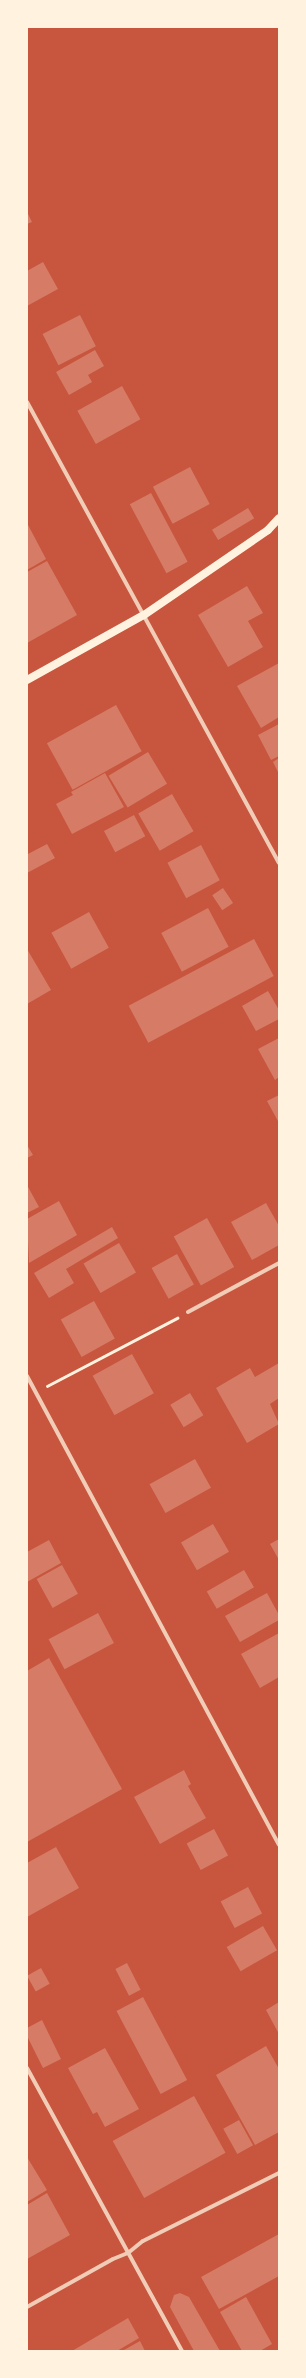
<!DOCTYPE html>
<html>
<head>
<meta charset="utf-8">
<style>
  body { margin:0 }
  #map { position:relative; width:306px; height:2378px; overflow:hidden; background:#c8553d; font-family:"PT Sans",sans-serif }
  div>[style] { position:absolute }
  .building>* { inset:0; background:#d67c66; transform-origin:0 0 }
  .path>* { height:2.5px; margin:-1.25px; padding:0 1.25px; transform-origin:1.25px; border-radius:1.25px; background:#fff3e0 }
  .minor>* { height:4px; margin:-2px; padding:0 2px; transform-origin:2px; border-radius:2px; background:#f1ccb7 }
  .secondary>* { height:8px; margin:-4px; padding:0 4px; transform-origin:4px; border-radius:4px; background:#fff3e0 }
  span { translate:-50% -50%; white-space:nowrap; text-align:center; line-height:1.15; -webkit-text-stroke:3.5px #fff3e0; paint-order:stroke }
  .frame { position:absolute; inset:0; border:28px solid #fff3e0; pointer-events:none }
</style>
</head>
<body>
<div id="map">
  <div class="building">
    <div style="clip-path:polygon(27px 212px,32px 222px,27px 224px)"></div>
    <div style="clip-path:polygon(43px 262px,58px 289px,27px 306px,27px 271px)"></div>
    <div style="left:80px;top:315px;width:35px;height:42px;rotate:63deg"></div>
    <div style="clip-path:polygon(95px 350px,104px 366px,88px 375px,92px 382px,69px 395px,56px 372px)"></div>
    <div style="left:122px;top:386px;width:38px;height:51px;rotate:61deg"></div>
    <div style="left:190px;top:467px;width:42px;height:42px;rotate:62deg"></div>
    <div style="left:151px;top:493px;width:78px;height:24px;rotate:62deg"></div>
    <div style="left:248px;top:508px;width:12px;height:42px;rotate:59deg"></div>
    <div style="clip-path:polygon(27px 523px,46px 559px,27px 570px)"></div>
    <div style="clip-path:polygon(47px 561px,77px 615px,27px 643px,27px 572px)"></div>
    <div style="clip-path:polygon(247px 586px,263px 613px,248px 621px,263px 647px,228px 667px,198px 615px)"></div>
    <div style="clip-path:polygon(279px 663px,279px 717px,261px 728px,237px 686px)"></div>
    <div style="left:116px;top:705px;width:53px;height:79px;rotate:61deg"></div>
    <div style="clip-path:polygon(279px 724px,279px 756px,271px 760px,258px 735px)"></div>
    <div style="left:148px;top:752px;width:37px;height:46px;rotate:59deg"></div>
    <div style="clip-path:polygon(279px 758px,279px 774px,273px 762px)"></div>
    <div style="clip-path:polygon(105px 773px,124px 807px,72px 834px,56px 804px,73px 795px,71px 792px)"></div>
    <div style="left:172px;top:794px;width:43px;height:39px;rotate:60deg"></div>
    <div style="left:134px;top:815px;width:24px;height:34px;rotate:62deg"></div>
    <div style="clip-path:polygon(47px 844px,55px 858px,27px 873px,27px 852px,28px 854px)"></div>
    <div style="left:201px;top:845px;width:40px;height:38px;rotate:62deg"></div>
    <div style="left:223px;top:888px;width:18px;height:13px;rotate:56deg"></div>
    <div style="left:208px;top:908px;width:44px;height:53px;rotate:62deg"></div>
    <div style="left:89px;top:912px;width:41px;height:43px;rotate:61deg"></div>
    <div style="left:254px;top:939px;width:42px;height:142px;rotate:62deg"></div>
    <div style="clip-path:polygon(27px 949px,51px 990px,27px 1004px)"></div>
    <div style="clip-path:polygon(268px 991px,279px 1010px,279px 1019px,256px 1031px,242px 1006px)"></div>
    <div style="clip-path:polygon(279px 1038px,279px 1077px,275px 1080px,258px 1049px)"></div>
    <div style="clip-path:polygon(279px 1095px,279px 1123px,267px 1101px)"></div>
    <div style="clip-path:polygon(27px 1145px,33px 1155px,27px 1158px)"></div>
    <div style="clip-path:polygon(27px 1185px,39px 1207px,27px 1213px)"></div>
    <div style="clip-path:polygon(59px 1201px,77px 1235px,29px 1263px,27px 1219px)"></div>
    <div style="clip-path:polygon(266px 1203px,279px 1226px,279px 1245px,252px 1260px,231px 1222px)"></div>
    <div style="left:207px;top:1218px;width:56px;height:38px;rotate:61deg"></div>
    <div style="clip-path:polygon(112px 1227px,118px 1238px,66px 1269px,74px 1283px,49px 1298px,34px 1273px)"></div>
    <div style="left:119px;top:1243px;width:34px;height:41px;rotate:60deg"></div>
    <div style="left:177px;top:1254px;width:35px;height:29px;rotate:61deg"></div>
    <div style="left:94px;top:1301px;width:43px;height:38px;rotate:61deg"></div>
    <div style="left:132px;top:1354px;width:45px;height:45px;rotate:61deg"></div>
    <div style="clip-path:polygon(279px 1363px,279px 1398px,270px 1404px,279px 1424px,247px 1443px,216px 1388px,250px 1368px,255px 1377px)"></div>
    <div style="left:190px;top:1393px;width:26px;height:23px;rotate:59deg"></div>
    <div style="left:195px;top:1459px;width:33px;height:52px;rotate:61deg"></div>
    <div style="left:213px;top:1524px;width:32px;height:37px;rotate:60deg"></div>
    <div style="clip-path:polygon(279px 1539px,279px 1560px,270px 1544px)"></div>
    <div style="clip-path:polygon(49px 1540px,61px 1563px,27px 1582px,27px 1552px)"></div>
    <div style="left:62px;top:1565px;width:33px;height:29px;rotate:61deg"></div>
    <div style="left:244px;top:1570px;width:20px;height:43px;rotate:60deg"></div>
    <div style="clip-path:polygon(267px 1593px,279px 1615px,279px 1620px,240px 1642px,225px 1616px)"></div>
    <div style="left:98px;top:1613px;width:34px;height:56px;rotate:62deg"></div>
    <div style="clip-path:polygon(279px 1633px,279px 1677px,260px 1688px,241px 1654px)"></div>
    <div style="clip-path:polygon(49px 1658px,122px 1789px,27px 1842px,27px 1671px)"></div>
    <div style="clip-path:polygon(184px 1770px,191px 1784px,188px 1786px,206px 1818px,160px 1844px,134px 1797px)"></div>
    <div style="left:214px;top:1829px;width:30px;height:31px;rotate:62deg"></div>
    <div style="clip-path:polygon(56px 1847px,79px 1888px,27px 1917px,27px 1863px)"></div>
    <div style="left:248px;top:1887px;width:30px;height:31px;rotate:62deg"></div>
    <div style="left:263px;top:1926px;width:28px;height:42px;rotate:60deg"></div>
    <div style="left:127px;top:1963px;width:30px;height:13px;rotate:63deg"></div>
    <div style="left:41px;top:1968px;width:18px;height:16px;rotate:61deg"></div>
    <div style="left:143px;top:1997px;width:94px;height:30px;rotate:62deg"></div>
    <div style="clip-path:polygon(279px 2002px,279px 2034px,266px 2010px)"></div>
    <div style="clip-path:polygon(42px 2020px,61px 2059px,43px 2068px,27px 2036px,27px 2028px)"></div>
    <div style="clip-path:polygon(266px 2046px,279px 2069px,279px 2132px,255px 2145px,216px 2075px)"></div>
    <div style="clip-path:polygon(105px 2048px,139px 2109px,105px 2127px,97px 2112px,93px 2114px,68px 2068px)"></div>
    <div style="left:194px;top:2096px;width:65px;height:93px;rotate:61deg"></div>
    <div style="left:239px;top:2120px;width:29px;height:18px;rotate:61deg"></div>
    <div style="clip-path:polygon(27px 2157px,47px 2190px,27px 2202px)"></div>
    <div style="clip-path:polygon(47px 2193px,70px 2235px,27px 2259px,27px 2205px)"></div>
    <div style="clip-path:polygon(279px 2234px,279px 2276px,219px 2309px,201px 2277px)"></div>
    <div style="clip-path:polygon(180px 2293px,189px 2297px,220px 2351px,194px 2351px,170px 2307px,174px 2295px)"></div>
    <div style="clip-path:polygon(246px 2297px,272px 2344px,260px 2351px,242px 2351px,220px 2312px)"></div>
    <div style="clip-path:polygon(128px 2318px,139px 2338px,117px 2351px,72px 2351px)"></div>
    <div style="clip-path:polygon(140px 2341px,145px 2351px,125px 2351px,124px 2350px)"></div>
  </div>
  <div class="path">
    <div style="left:47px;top:1386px;width:147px;rotate:-27.6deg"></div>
  </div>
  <div class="minor">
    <div style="left:27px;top:402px;width:525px;rotate:61.34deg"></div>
    <div style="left:188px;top:1312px;width:103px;rotate:-28.3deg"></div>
    <div style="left:27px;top:1376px;width:532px;rotate:61.75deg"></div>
    <div style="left:27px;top:2068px;width:323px;rotate:61.3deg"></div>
    <div style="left:27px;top:2307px;width:98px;rotate:-29.2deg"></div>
    <div style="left:113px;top:2259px;width:16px;rotate:-22deg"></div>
    <div style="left:128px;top:2253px;width:19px;rotate:-39deg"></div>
    <div style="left:143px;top:2241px;width:152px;rotate:-26.6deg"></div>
  </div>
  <div class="secondary">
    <div style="left:27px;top:680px;width:134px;rotate:-29.1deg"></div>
    <div style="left:144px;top:615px;width:150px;rotate:-34.4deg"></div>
    <div style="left:268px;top:530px;width:16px;rotate:-47deg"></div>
  </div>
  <div class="frame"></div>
</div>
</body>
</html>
